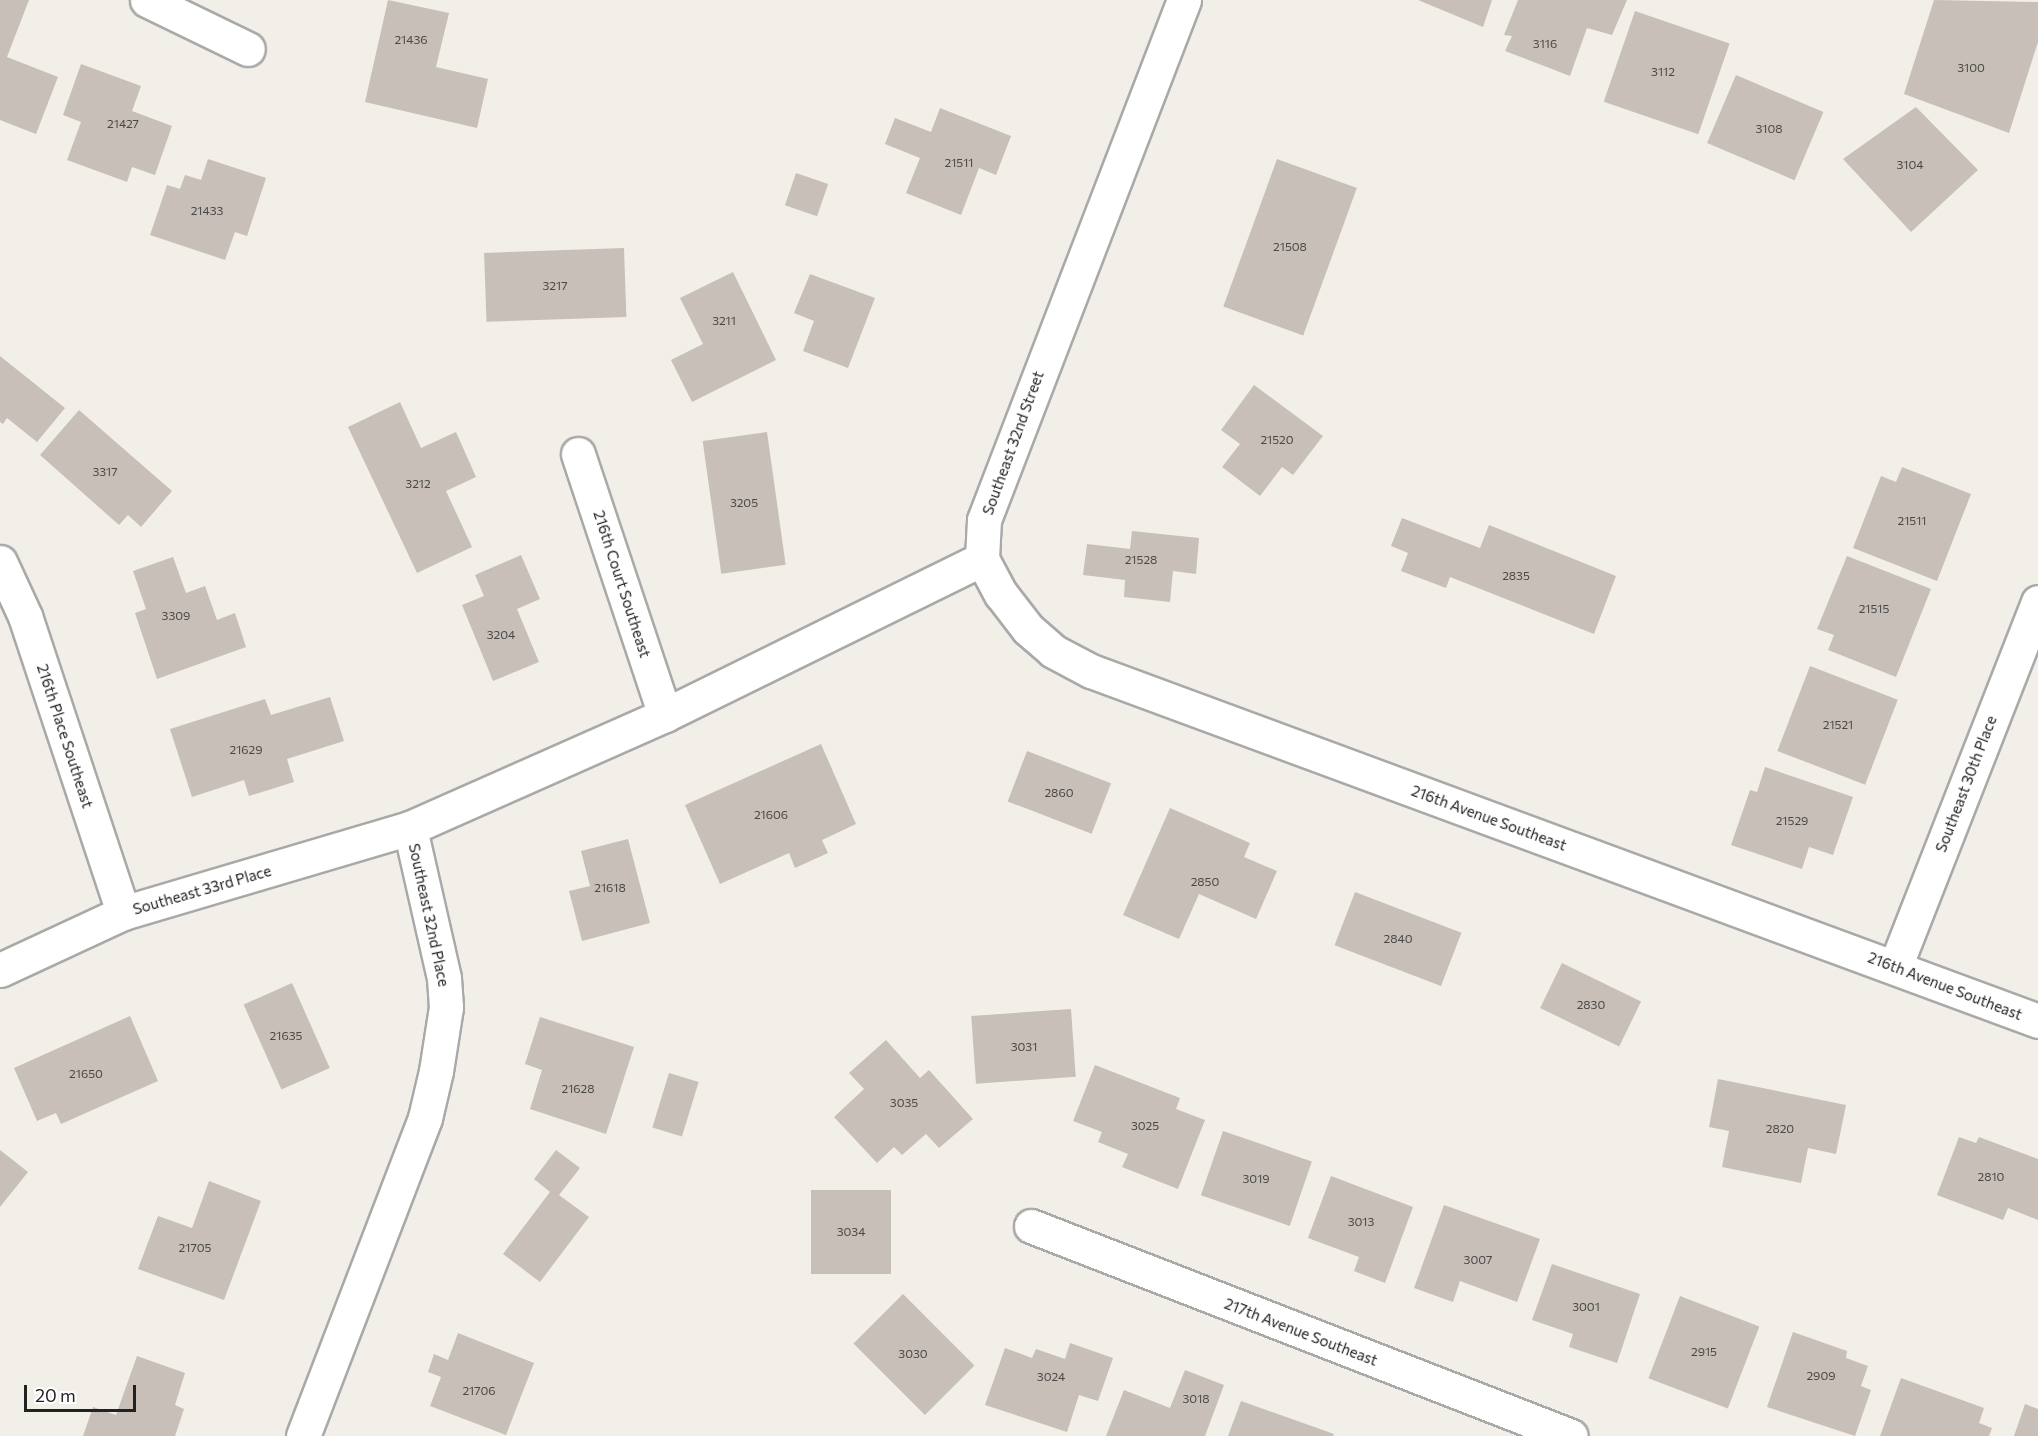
<!DOCTYPE html>
<html>
<head>
<meta charset="utf-8">
<style>
  body { margin:0 }
  #map { position:relative; width:2038px; height:1436px; overflow:hidden; background:#f2efe9; font-family:Commissioner,sans-serif }
  div>[style] { position:absolute }
  .building>* { inset:0; background:#c7bfb8; transform-origin:0 0 }
  .roads { filter:drop-shadow(2px 0 #a9a9a9) drop-shadow(-2px 0 #a9a9a9) drop-shadow(0 2px #a9a9a9) drop-shadow(0 -2px #a9a9a9) }
  .minor>* { height:33px; margin:-16.5px; padding:0 16.5px; transform-origin:16.5px; border-radius:16.5px; background:#fff }
  span { translate:-50% -50%; white-space:nowrap; text-align:center; line-height:1.15; -webkit-text-stroke:4.5px #fff; paint-order:stroke }
  .number-label { font-size:12px; color:#4b4948 }
  .number-label span { -webkit-text-stroke-width:0 }
  .street-label { font-size:15px; color:#222 }
  .scale { position:absolute; left:24px; top:1385px; width:112px; height:27px; box-sizing:border-box; border:3px solid #222; border-top:0; padding-left:8px; font-size:18px; line-height:21px; white-space:nowrap; color:#222; -webkit-text-stroke:4px #fff; paint-order:stroke }
</style>
</head>
<body>
<div id="map">
  <div class="building">
    <div style="clip-path:polygon(0 0,29px 0,7px 57px,58px 77px,36px 134px,0 120px)"></div>
    <div style="clip-path:polygon(388px 0,449px 13px,436px 67px,488px 79px,477px 128px,365px 102px)"></div>
    <div style="clip-path:polygon(1418px 0,1492px 0,1483px 27px)"></div>
    <div style="clip-path:polygon(1518px 0,1627px 0,1612px 35px,1587px 28px,1570px 76px,1505px 51px,1512px 36px,1504px 35px)"></div>
    <div style="clip-path:polygon(1934px 0,2038px 2px,2038px 42px,2009px 133px,1904px 94px)"></div>
    <div style="left:1635px;top:11px;width:100px;height:96px;rotate:19deg"></div>
    <div style="clip-path:polygon(81px 64px,141px 86px,132px 111px,172px 126px,155px 175px,132px 167px,127px 182px,67px 160px,81px 122px,63px 115px)"></div>
    <div style="left:1736px;top:75px;width:95px;height:74px;rotate:23deg"></div>
    <div style="clip-path:polygon(1916px 107px,1978px 170px,1911px 232px,1843px 159px)"></div>
    <div style="clip-path:polygon(940px 108px,1011px 136px,996px 175px,979px 168px,961px 215px,906px 193px,920px 158px,885px 144px,895px 118px,931px 132px)"></div>
    <div style="clip-path:polygon(208px 159px,266px 178px,247px 236px,235px 232px,225px 260px,150px 235px,167px 185px,180px 189px,185px 175px,201px 180px)"></div>
    <div style="left:1277px;top:159px;width:85px;height:157px;rotate:20deg"></div>
    <div style="left:796px;top:173px;width:34px;height:34px;rotate:19deg"></div>
    <div style="left:624px;top:248px;width:69px;height:140px;rotate:88deg"></div>
    <div style="clip-path:polygon(733px 272px,776px 360px,692px 402px,671px 360px,703px 344px,680px 298px)"></div>
    <div style="clip-path:polygon(810px 274px,875px 298px,848px 368px,803px 351px,814px 321px,794px 313px)"></div>
    <div style="clip-path:polygon(0 356px,65px 408px,37px 442px,7px 418px,3px 424px,0 422px)"></div>
    <div style="clip-path:polygon(1254px 385px,1323px 436px,1293px 475px,1282px 467px,1260px 496px,1222px 467px,1240px 444px,1221px 430px)"></div>
    <div style="clip-path:polygon(400px 402px,421px 448px,456px 432px,476px 477px,446px 491px,472px 547px,417px 573px,348px 427px)"></div>
    <div style="clip-path:polygon(79px 410px,172px 491px,141px 527px,128px 515px,119px 525px,40px 455px)"></div>
    <div style="left:767px;top:432px;width:134px;height:65px;rotate:82deg"></div>
    <div style="clip-path:polygon(1902px 467px,1971px 494px,1937px 581px,1853px 548px,1881px 476px,1896px 482px)"></div>
    <div style="clip-path:polygon(1402px 518px,1480px 548px,1489px 525px,1616px 576px,1594px 634px,1450px 577px,1446px 588px,1401px 571px,1408px 553px,1391px 546px)"></div>
    <div style="clip-path:polygon(1132px 531px,1199px 538px,1196px 574px,1173px 571px,1170px 602px,1124px 597px,1125px 580px,1083px 575px,1087px 544px,1130px 549px)"></div>
    <div style="clip-path:polygon(521px 555px,540px 599px,517px 609px,539px 662px,493px 681px,462px 605px,484px 596px,475px 575px)"></div>
    <div style="clip-path:polygon(1847px 556px,1931px 589px,1896px 677px,1828px 650px,1834px 635px,1817px 629px)"></div>
    <div style="clip-path:polygon(173px 557px,186px 593px,205px 586px,217px 620px,235px 613px,246px 647px,157px 679px,135px 613px,146px 609px,133px 571px)"></div>
    <div style="left:1810px;top:666px;width:94px;height:91px;rotate:21deg"></div>
    <div style="clip-path:polygon(330px 697px,344px 741px,287px 759px,294px 782px,249px 796px,244px 780px,192px 797px,170px 729px,265px 699px,271px 715px)"></div>
    <div style="clip-path:polygon(821px 744px,856px 824px,822px 840px,828px 853px,795px 868px,789px 853px,720px 884px,685px 805px)"></div>
    <div style="left:1027px;top:751px;width:90px;height:54px;rotate:21deg"></div>
    <div style="clip-path:polygon(1765px 767px,1853px 797px,1833px 855px,1809px 847px,1802px 869px,1731px 845px,1750px 790px,1757px 792px)"></div>
    <div style="clip-path:polygon(1170px 808px,1250px 843px,1244px 857px,1277px 871px,1256px 919px,1199px 894px,1179px 939px,1123px 915px)"></div>
    <div style="clip-path:polygon(628px 839px,650px 923px,582px 941px,569px 891px,590px 886px,581px 851px)"></div>
    <div style="left:1355px;top:892px;width:114px;height:57px;rotate:21deg"></div>
    <div style="left:1562px;top:963px;width:88px;height:50px;rotate:26deg"></div>
    <div style="left:292px;top:983px;width:93px;height:53px;rotate:66deg"></div>
    <div style="left:1071px;top:1009px;width:68px;height:100px;rotate:86deg"></div>
    <div style="clip-path:polygon(130px 1016px,158px 1081px,61px 1124px,56px 1113px,37px 1121px,14px 1068px)"></div>
    <div style="clip-path:polygon(540px 1017px,634px 1047px,606px 1134px,530px 1109px,542px 1070px,525px 1064px)"></div>
    <div style="clip-path:polygon(886px 1040px,920px 1078px,929px 1070px,973px 1119px,939px 1148px,926px 1134px,902px 1155px,894px 1147px,877px 1163px,834px 1117px,864px 1089px,849px 1073px)"></div>
    <div style="clip-path:polygon(1095px 1065px,1180px 1098px,1176px 1109px,1205px 1120px,1178px 1189px,1122px 1167px,1128px 1154px,1098px 1142px,1102px 1132px,1073px 1121px)"></div>
    <div style="left:669px;top:1073px;width:31px;height:57px;rotate:17deg"></div>
    <div style="clip-path:polygon(1718px 1079px,1846px 1105px,1836px 1154px,1808px 1148px,1801px 1183px,1722px 1167px,1729px 1131px,1709px 1127px)"></div>
    <div style="left:1223px;top:1131px;width:94px;height:68px;rotate:19deg"></div>
    <div style="clip-path:polygon(1959px 1137px,1976px 1143px,1979px 1137px,2038px 1159px,2038px 1220px,2008px 1208px,2003px 1220px,1937px 1195px)"></div>
    <div style="clip-path:polygon(0 1150px,28px 1172px,0 1207px)"></div>
    <div style="clip-path:polygon(556px 1150px,580px 1168px,559px 1195px,589px 1217px,540px 1282px,503px 1254px,550px 1192px,534px 1179px)"></div>
    <div style="clip-path:polygon(1331px 1176px,1413px 1207px,1385px 1283px,1354px 1271px,1359px 1257px,1308px 1238px)"></div>
    <div style="clip-path:polygon(209px 1181px,261px 1201px,224px 1300px,138px 1269px,158px 1216px,192px 1228px)"></div>
    <div style="left:811px;top:1190px;width:80px;height:84px"></div>
    <div style="clip-path:polygon(1444px 1205px,1540px 1239px,1517px 1302px,1460px 1281px,1453px 1302px,1414px 1288px)"></div>
    <div style="clip-path:polygon(1552px 1264px,1640px 1294px,1617px 1363px,1569px 1347px,1573px 1334px,1532px 1320px)"></div>
    <div style="left:903px;top:1294px;width:101px;height:70px;rotate:45deg"></div>
    <div style="left:1680px;top:1296px;width:85px;height:88px;rotate:21deg"></div>
    <div style="clip-path:polygon(1793px 1332px,1847px 1351px,1846px 1358px,1868px 1366px,1861px 1386px,1871px 1390px,1855px 1436px,1767px 1407px)"></div>
    <div style="clip-path:polygon(458px 1333px,534px 1363px,506px 1435px,430px 1406px,441px 1377px,428px 1372px,434px 1354px,448px 1360px)"></div>
    <div style="clip-path:polygon(1070px 1343px,1113px 1358px,1098px 1401px,1079px 1395px,1067px 1432px,985px 1405px,1005px 1348px,1032px 1358px,1036px 1349px,1065px 1359px)"></div>
    <div style="clip-path:polygon(137px 1356px,185px 1373px,175px 1405px,184px 1409px,175px 1436px,83px 1436px,93px 1407px,116px 1415px)"></div>
    <div style="clip-path:polygon(1185px 1370px,1224px 1385px,1205px 1436px,1106px 1436px,1124px 1390px,1170px 1408px)"></div>
    <div style="clip-path:polygon(1901px 1378px,1984px 1408px,1979px 1423px,1992px 1428px,1989px 1436px,1880px 1436px)"></div>
    <div style="clip-path:polygon(1241px 1401px,1334px 1434px,1333px 1436px,1228px 1436px)"></div>
    <div style="clip-path:polygon(2025px 1404px,2038px 1409px,2038px 1436px,2014px 1436px)"></div>
  </div>
  <div class="roads">
    <div class="minor">
      <div style="left:147px;top:0;width:112px;rotate:25.9deg"></div>
      <div style="left:1184px;top:0;width:557px;rotate:111.04deg"></div>
      <div style="left:984px;top:520px;width:39px;rotate:93deg"></div>
      <div style="left:982px;top:559px;width:40px;rotate:62deg"></div>
      <div style="left:1001px;top:594px;width:44px;rotate:52.4deg"></div>
      <div style="left:1028px;top:629px;width:33px;rotate:41deg"></div>
      <div style="left:1053px;top:651px;width:43px;rotate:27.8deg"></div>
      <div style="left:1091px;top:671px;width:1010px;rotate:20.28deg"></div>
      <div style="left:578px;top:454px;width:275px;rotate:71.6deg"></div>
      <div style="left:0;top:562px;width:60px;rotate:65.2deg"></div>
      <div style="left:25px;top:616px;width:313px;rotate:71.7deg"></div>
      <div style="left:1895px;top:967px;width:392px;rotate:-68.6deg"></div>
      <div style="left:0;top:970px;width:136px;rotate:-24.9deg"></div>
      <div style="left:123px;top:913px;width:299px;rotate:-16.5deg"></div>
      <div style="left:410px;top:828px;width:279px;rotate:-23.9deg"></div>
      <div style="left:665px;top:715px;width:353px;rotate:-26.2deg"></div>
      <div style="left:1031px;top:1226px;width:579px;rotate:21.25deg"></div>
      <div style="left:303px;top:1436px;width:341px;rotate:-69deg"></div>
      <div style="left:425px;top:1118px;width:48px;rotate:-76.8deg"></div>
      <div style="left:436px;top:1071px;width:65px;rotate:-81.1deg"></div>
      <div style="left:446px;top:1007px;width:29px;rotate:-94deg"></div>
      <div style="left:444px;top:978px;width:154px;rotate:-102.8deg"></div>
    </div>
  </div>
  <div class="number-label">
    <span style="left:411px;top:40px">21436</span>
    <span style="left:1545px;top:44px">3116</span>
    <span style="left:1971px;top:68px">3100</span>
    <span style="left:1663px;top:72px">3112</span>
    <span style="left:123px;top:124px">21427</span>
    <span style="left:1769px;top:129px">3108</span>
    <span style="left:959px;top:163px">21511</span>
    <span style="left:1910px;top:165px">3104</span>
    <span style="left:207px;top:211px">21433</span>
    <span style="left:1290px;top:247px">21508</span>
    <span style="left:555px;top:286px">3217</span>
    <span style="left:724px;top:321px">3211</span>
    <span style="left:1277px;top:440px">21520</span>
    <span style="left:105px;top:472px">3317</span>
    <span style="left:418px;top:484px">3212</span>
    <span style="left:744px;top:503px">3205</span>
    <span style="left:1912px;top:521px">21511</span>
    <span style="left:1141px;top:560px">21528</span>
    <span style="left:1516px;top:576px">2835</span>
    <span style="left:1874px;top:609px">21515</span>
    <span style="left:176px;top:616px">3309</span>
    <span style="left:501px;top:635px">3204</span>
    <span style="left:1838px;top:725px">21521</span>
    <span style="left:246px;top:750px">21629</span>
    <span style="left:1059px;top:793px">2860</span>
    <span style="left:771px;top:815px">21606</span>
    <span style="left:1792px;top:821px">21529</span>
    <span style="left:1205px;top:882px">2850</span>
    <span style="left:610px;top:888px">21618</span>
    <span style="left:1398px;top:939px">2840</span>
    <span style="left:1591px;top:1005px">2830</span>
    <span style="left:286px;top:1036px">21635</span>
    <span style="left:1024px;top:1047px">3031</span>
    <span style="left:86px;top:1074px">21650</span>
    <span style="left:578px;top:1089px">21628</span>
    <span style="left:904px;top:1103px">3035</span>
    <span style="left:1145px;top:1126px">3025</span>
    <span style="left:1780px;top:1129px">2820</span>
    <span style="left:1991px;top:1177px">2810</span>
    <span style="left:1256px;top:1179px">3019</span>
    <span style="left:1361px;top:1222px">3013</span>
    <span style="left:851px;top:1232px">3034</span>
    <span style="left:195px;top:1248px">21705</span>
    <span style="left:1478px;top:1260px">3007</span>
    <span style="left:1586px;top:1307px">3001</span>
    <span style="left:1704px;top:1352px">2915</span>
    <span style="left:913px;top:1354px">3030</span>
    <span style="left:1821px;top:1376px">2909</span>
    <span style="left:1051px;top:1377px">3024</span>
    <span style="left:479px;top:1391px">21706</span>
    <span style="left:1196px;top:1399px">3018</span>
  </div>
  <div class="street-label">
    <span style="left:1013px;top:443px;rotate:-70deg">Southeast 32nd Street</span>
    <span style="left:622px;top:584px;rotate:72deg">216th Court Southeast</span>
    <span style="left:65px;top:736px;rotate:72deg">216th Place Southeast</span>
    <span style="left:1966px;top:784px;rotate:-69deg">Southeast 30th Place</span>
    <span style="left:1489px;top:818px;rotate:20deg">216th Avenue Southeast</span>
    <span style="left:202px;top:890px;rotate:-16deg">Southeast 33rd Place</span>
    <span style="left:429px;top:915px;rotate:78deg">Southeast 32nd Place</span>
    <span style="left:1945px;top:986px;rotate:21deg">216th Avenue Southeast</span>
    <span style="left:1301px;top:1332px;rotate:21deg">217th Avenue Southeast</span>
  </div>
  <div class="scale">20 m</div>
</div>
</body>
</html>
